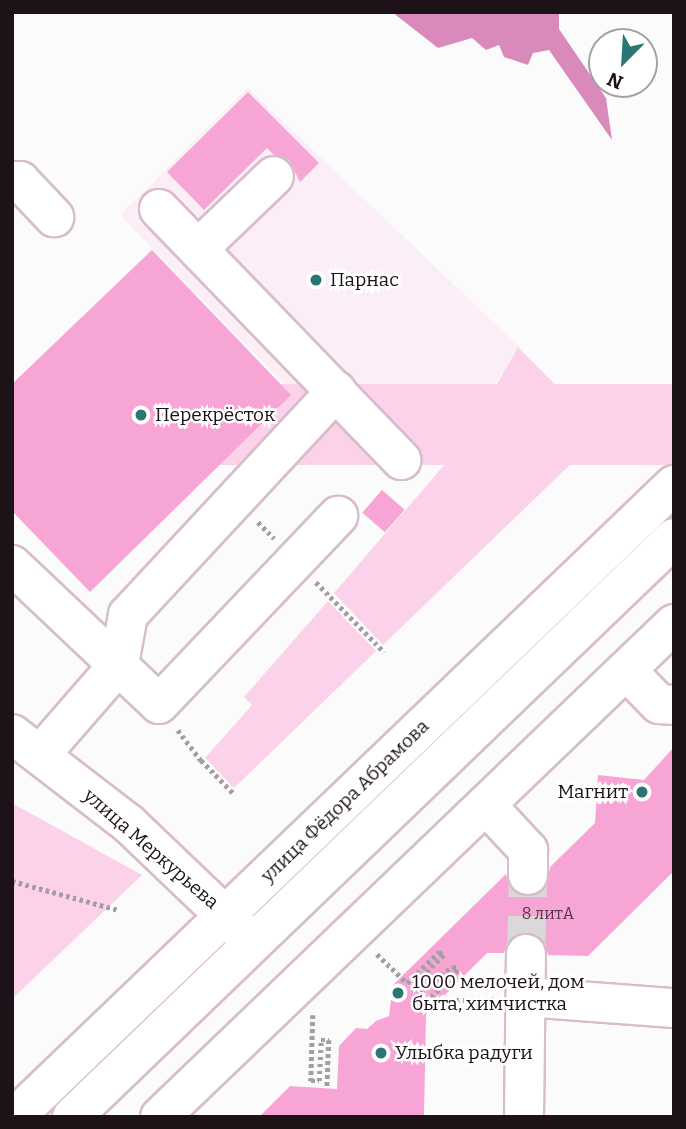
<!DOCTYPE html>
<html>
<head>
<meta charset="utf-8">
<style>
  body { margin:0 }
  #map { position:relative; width:686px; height:1129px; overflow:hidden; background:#fbfbfb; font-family:Bitter,serif }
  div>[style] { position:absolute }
  .built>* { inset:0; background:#fceef6 }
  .green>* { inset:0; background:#fcd2ea; transform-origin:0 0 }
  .water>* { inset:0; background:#da8aba }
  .building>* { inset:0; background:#f7a5d5; transform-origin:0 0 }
  .minor-tunnel>* { height:38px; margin-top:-19px; transform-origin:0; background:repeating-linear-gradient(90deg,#dad8d9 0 38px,transparent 0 57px) }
  .path>* { height:4.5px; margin-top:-2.25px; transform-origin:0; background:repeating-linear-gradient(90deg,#a29ea1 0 3.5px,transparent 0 7px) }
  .roads { filter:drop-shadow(2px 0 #d7bdcb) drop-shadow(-2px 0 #d7bdcb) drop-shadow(0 2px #d7bdcb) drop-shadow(0 -2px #d7bdcb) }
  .minor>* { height:38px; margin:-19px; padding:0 19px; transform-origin:19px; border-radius:19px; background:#fff }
  .dots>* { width:19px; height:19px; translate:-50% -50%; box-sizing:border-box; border:4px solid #fff; border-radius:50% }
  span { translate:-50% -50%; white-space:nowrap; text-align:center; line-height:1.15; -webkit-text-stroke:5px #fff; paint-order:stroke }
  .number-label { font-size:16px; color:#533747 }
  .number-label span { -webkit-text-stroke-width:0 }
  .poi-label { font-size:19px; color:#1c1218 }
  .left { translate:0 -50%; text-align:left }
  .right { translate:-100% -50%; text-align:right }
  .street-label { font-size:19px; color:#1c1218 }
  .frame { position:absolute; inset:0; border:14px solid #1c1218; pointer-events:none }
  .north { position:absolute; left:588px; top:28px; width:70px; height:70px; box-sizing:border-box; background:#fff; border:2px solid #a4a0a3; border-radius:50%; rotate:204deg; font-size:19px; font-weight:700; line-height:28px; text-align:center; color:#1c1218 }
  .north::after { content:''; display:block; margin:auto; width:24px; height:32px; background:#2b7574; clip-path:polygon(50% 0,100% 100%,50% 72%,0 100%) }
</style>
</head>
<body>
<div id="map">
  <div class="built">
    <div style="clip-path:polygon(248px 88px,518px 346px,463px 441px,441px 466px,415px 457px,323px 365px,293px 393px,120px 215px)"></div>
  </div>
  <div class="green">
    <div style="clip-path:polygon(518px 347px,603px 433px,383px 645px,334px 593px,464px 442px)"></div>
    <div style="left:674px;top:384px;width:81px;height:603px;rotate:90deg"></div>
    <div style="clip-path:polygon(328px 601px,376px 651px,234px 788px,205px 758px,252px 705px,244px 697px)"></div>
    <div style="clip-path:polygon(12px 803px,142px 875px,12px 999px)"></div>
  </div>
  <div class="water">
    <div style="clip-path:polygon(392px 12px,559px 12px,559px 29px,606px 98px,612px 140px,549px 50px,533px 53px,528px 65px,504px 57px,499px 45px,486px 50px,472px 38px,438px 48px)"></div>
  </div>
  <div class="building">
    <div style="clip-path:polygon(248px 92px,319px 163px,300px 182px,289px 160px,274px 155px,267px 148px,204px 210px,167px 172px)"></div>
    <div style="clip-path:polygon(152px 250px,291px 395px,90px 592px,12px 511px,12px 384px)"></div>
    <div style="left:382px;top:490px;width:30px;height:30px;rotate:41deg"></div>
    <div style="clip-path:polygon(674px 747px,674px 871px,588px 956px,548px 955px,545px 943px,537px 935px,527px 932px,515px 935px,507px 943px,504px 953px,487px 953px,426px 1014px,424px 1117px,259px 1117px,290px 1086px,337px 1089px,339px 1046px,356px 1028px,367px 1029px,376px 1021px,389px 1016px,393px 985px,506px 874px,509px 886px,518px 894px,527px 897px,538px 894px,547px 886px,550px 867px,595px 823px,598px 775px,644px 780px)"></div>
  </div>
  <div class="minor-tunnel">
    <div style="left:526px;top:954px;width:79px;rotate:-88.5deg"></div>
  </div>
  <div class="path">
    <div style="left:258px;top:522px;width:23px;rotate:45deg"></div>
    <div style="left:316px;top:582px;width:98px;rotate:45.8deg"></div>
    <div style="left:178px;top:730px;width:38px;rotate:53deg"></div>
    <div style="left:201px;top:760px;width:49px;rotate:45.8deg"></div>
    <div style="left:12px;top:881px;width:111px;rotate:15.2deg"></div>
    <div style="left:377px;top:954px;width:42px;rotate:44deg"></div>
    <div style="left:407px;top:983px;width:45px;rotate:-44.1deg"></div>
    <div style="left:439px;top:952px;width:6px;rotate:31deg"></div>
    <div style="left:444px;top:955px;width:46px;rotate:134.1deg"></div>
    <div style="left:412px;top:988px;width:9px;rotate:36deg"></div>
    <div style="left:419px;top:993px;width:43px;rotate:-38.5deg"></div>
    <div style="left:453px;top:966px;width:6px;rotate:39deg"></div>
    <div style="left:458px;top:970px;width:43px;rotate:134.1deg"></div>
    <div style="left:428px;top:1001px;width:67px;rotate:-1.7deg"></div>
    <div style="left:313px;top:1015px;width:66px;rotate:91.7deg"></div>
    <div style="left:311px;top:1081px;width:8px"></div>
    <div style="left:319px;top:1081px;width:41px;rotate:-87.2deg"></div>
    <div style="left:321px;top:1040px;width:8px"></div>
    <div style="left:329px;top:1040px;width:49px;rotate:92.3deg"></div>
  </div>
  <div class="roads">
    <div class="minor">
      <div style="left:12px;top:181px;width:8px"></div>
      <div style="left:20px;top:181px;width:50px;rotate:46.6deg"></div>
      <div style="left:159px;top:209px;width:349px;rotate:46deg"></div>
      <div style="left:198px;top:249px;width:105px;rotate:-43.8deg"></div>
      <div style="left:12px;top:565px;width:202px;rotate:43.4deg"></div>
      <div style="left:159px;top:704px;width:260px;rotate:-46.4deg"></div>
      <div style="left:626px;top:670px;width:47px;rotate:45.9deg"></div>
      <div style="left:659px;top:704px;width:15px;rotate:4deg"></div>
      <div style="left:12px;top:734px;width:148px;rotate:37.6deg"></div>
      <div style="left:129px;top:824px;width:159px;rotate:43.7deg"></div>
      <div style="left:40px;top:755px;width:121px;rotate:-49deg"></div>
      <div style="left:119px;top:664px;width:50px;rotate:-79.6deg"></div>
      <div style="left:128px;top:615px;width:306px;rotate:-47.1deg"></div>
      <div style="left:486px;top:805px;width:62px;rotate:47deg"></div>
      <div style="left:528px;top:850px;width:25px;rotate:90deg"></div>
      <div style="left:526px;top:997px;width:148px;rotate:4.3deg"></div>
      <div style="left:15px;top:1117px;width:913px;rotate:-43.8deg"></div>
      <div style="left:72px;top:1117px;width:835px;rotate:-43.88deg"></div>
      <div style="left:160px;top:1117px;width:712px;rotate:-43.81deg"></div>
      <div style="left:524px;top:1117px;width:163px;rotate:-89.3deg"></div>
    </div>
  </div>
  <div class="dots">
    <div style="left:316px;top:280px;background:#2b7574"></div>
    <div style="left:141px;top:415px;background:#2b7574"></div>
    <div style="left:642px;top:792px;background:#2b7574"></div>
    <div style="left:398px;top:993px;background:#2b7574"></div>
    <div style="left:381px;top:1053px;background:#2b7574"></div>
  </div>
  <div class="number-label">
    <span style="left:548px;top:914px">8 литА</span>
  </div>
  <div class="poi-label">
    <span class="left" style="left:330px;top:280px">Парнас</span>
    <span class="left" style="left:155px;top:415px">Перекрёсток</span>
    <span class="right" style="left:628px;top:792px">Магнит</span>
    <span class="left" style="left:412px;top:993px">1000 мелочей, дом<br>быта, химчистка</span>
    <span class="left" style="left:395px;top:1053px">Улыбка радуги</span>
  </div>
  <div class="street-label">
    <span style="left:345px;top:801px;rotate:-44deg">улица Фёдора Абрамова</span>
    <span style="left:151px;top:849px;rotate:41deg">улица Меркурьева</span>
  </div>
  <div class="frame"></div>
  <div class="north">N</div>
</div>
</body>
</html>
